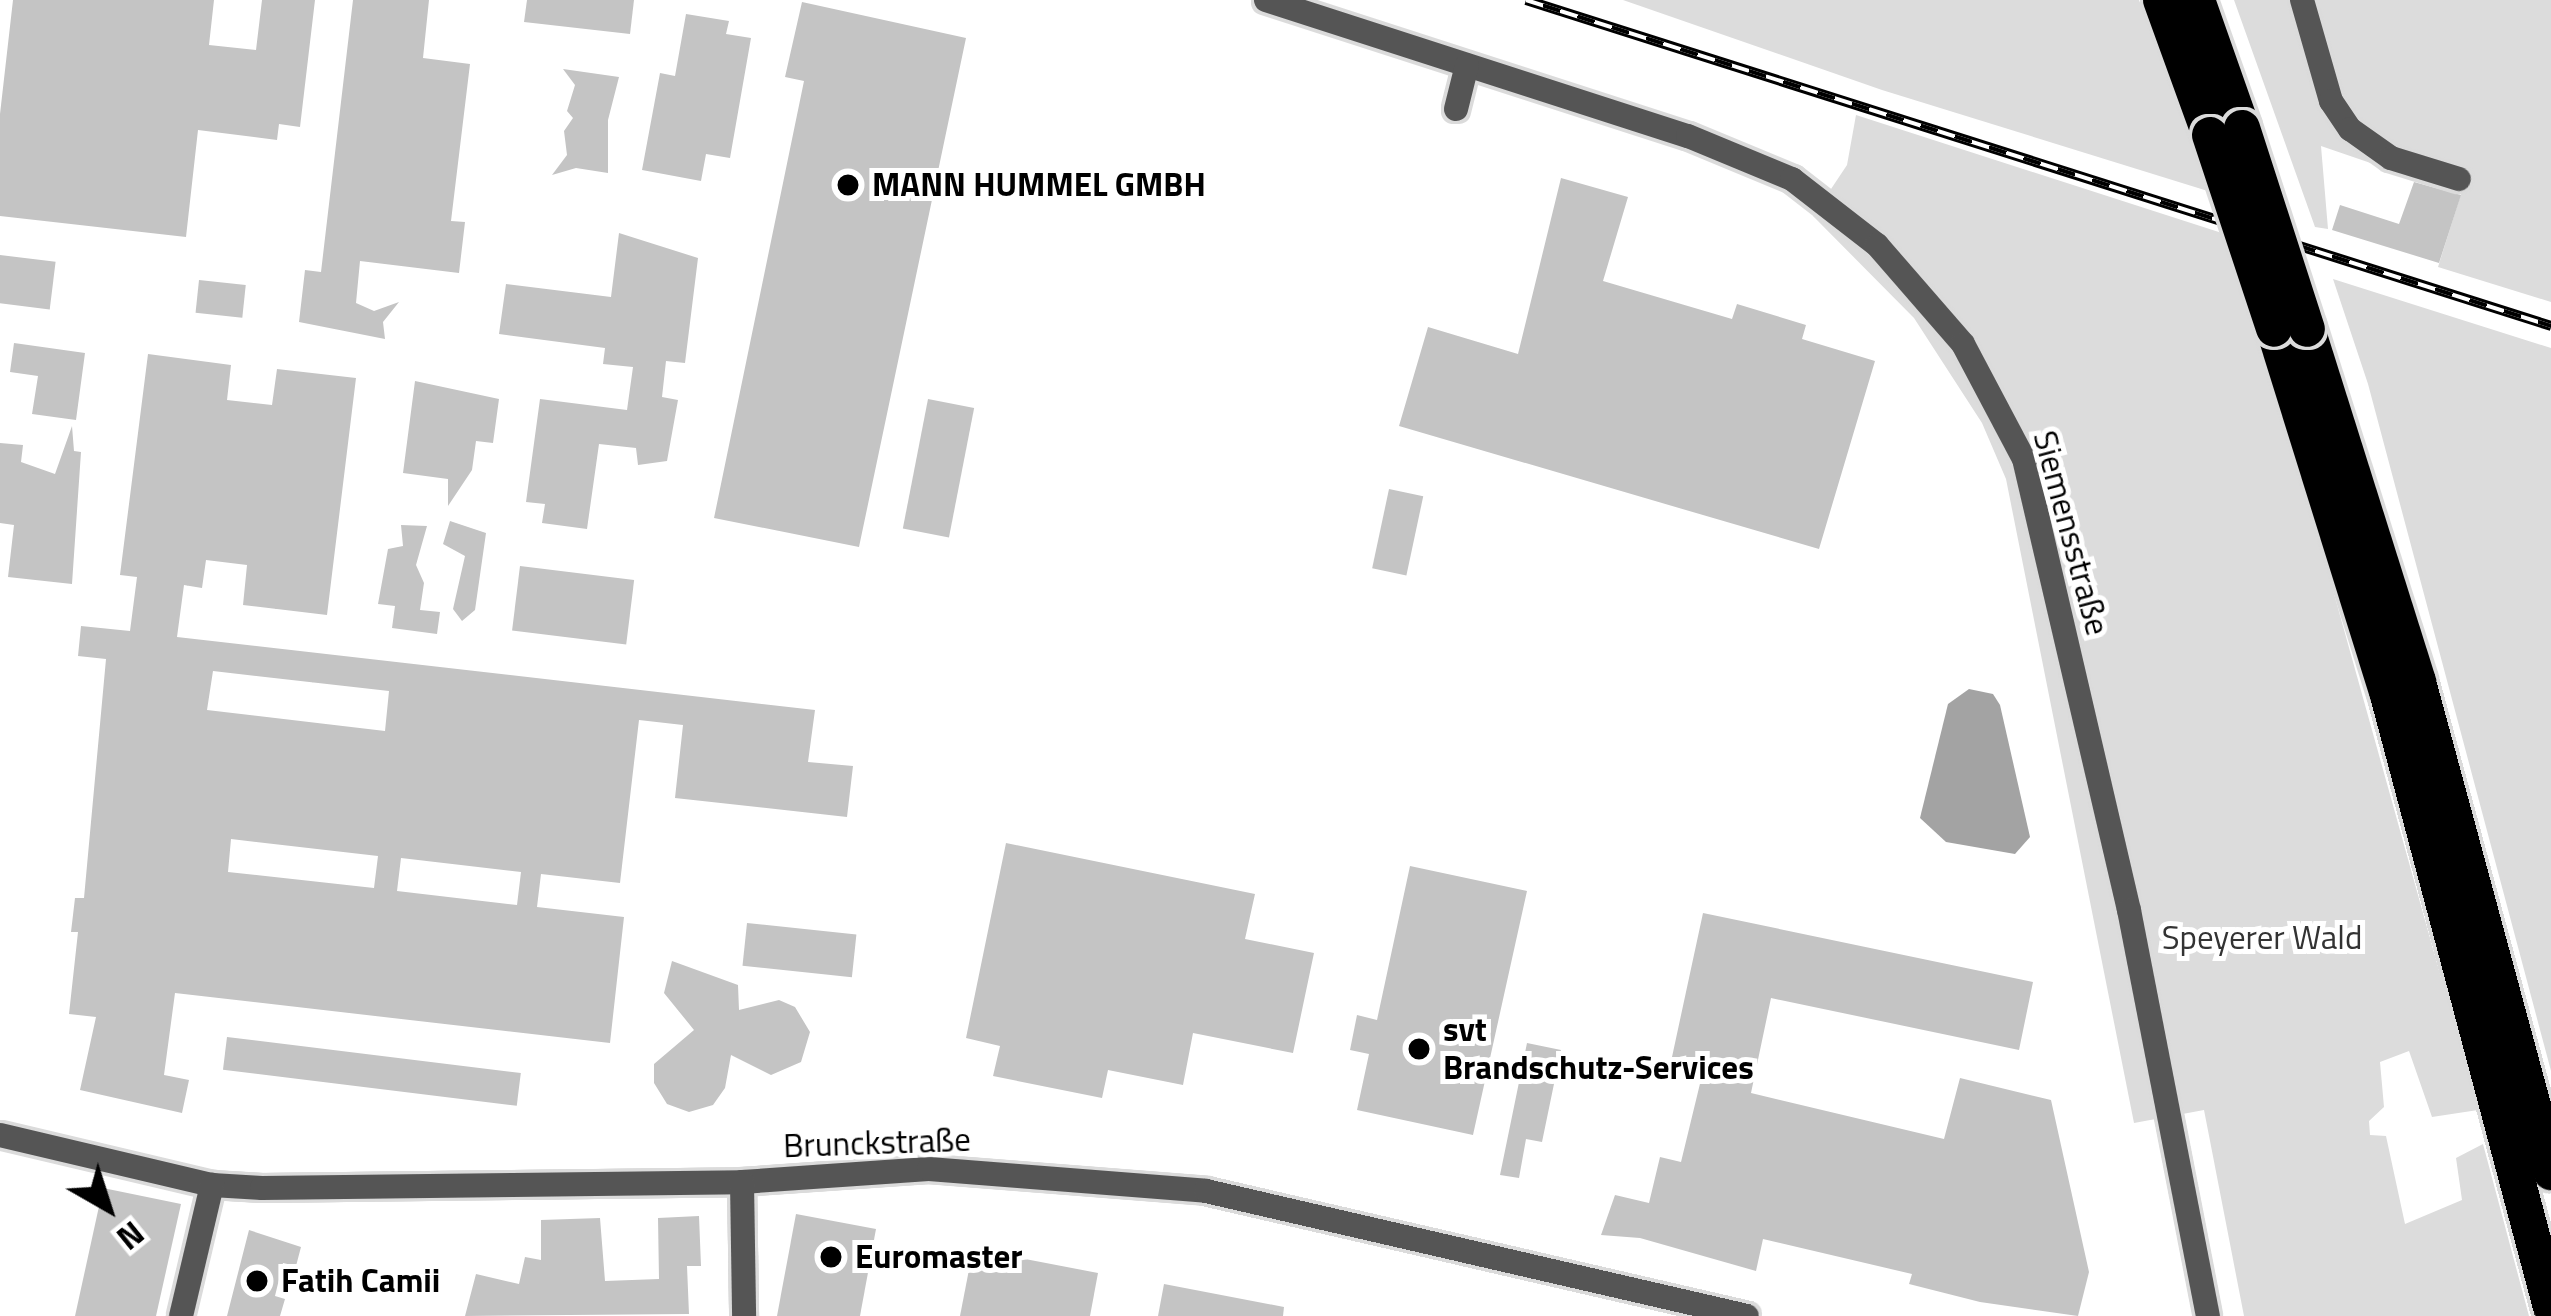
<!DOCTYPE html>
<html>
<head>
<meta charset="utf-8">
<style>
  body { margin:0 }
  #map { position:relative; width:2551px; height:1316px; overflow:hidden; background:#fff; font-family:"Titillium Web",sans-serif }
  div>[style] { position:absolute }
  .green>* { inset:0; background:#dcdcdc }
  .water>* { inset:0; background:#a3a3a3 }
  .building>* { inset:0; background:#c4c4c4; transform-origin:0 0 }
  .roads { filter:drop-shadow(3px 0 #dbdbdb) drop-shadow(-3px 0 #dbdbdb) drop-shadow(0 3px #dbdbdb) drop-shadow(0 -3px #dbdbdb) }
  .minor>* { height:24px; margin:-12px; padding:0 12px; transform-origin:12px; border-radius:12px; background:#555 }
  .highway>* { height:36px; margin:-18px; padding:0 18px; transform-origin:18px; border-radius:18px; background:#000 }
  .rail>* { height:10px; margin-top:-5px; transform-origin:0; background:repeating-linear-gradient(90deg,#fff 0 18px,#000 0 36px); box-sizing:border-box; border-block:3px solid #000 }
  .bridges { filter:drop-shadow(3px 0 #dbdbdb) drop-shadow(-3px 0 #dbdbdb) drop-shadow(0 3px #dbdbdb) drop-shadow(0 -3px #dbdbdb) }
  .highway-bridge>* { height:36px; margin:-18px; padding:0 18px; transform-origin:18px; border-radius:18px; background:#000 }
  .dots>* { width:33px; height:33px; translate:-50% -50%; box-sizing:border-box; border:6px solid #fff; border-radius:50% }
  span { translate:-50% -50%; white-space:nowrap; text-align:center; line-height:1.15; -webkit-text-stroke:10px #fff; paint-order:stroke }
  .poi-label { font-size:33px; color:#000; font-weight:700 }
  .left { translate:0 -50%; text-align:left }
  .street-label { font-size:33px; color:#000 }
  .park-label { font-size:33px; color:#333 }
  .north { position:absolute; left:48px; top:1148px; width:120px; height:120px; -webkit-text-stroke:9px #fff; paint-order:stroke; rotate:141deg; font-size:33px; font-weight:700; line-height:48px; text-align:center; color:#000 }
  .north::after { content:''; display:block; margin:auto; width:42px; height:54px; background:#000; clip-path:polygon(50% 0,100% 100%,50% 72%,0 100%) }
</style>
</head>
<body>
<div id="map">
  <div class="green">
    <div style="clip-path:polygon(1623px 0,2139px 0,2211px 192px,1882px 90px)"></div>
    <div style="clip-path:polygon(2234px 0,2551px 0,2551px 302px,2438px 267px,2461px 194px,2321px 146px,2328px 229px,2315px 227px)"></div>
    <div style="clip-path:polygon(1856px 115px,2225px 234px,2283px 411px,2478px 1110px,2432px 1117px,2409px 1051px,2380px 1062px,2384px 1107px,2369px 1121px,2370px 1135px,2386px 1136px,2405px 1224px,2462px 1200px,2456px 1158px,2483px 1144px,2529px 1316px,2244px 1316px,2204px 1110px,2134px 1123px,2006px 479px,1982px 423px,1914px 318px,1813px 216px,1847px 165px)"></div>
    <div style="clip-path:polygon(2333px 279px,2551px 348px,2551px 1071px,2368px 384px)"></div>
  </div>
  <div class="water">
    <div style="clip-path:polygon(1969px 689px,1993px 694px,2000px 705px,2030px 837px,2015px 854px,1946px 842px,1920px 818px,1948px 704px)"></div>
  </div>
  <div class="building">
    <div style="clip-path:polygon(13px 0,214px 0,209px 45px,256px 50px,262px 0,315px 0,300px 127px,279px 124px,277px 140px,198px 130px,186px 237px,0 216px,0 114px)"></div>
    <div style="clip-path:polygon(353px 0,429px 0,423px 58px,470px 64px,451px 221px,465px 222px,459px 273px,360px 261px,356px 303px,374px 311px,399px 302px,383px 322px,385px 339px,299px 322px,305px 270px,321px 272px)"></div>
    <div style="clip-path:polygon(527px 0,634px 0,630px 34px,524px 22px)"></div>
    <div style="clip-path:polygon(802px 2px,966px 38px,859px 547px,714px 518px,804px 81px,785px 77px)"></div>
    <div style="clip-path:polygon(686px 14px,729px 21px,726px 34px,751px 38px,730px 158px,706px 154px,701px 181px,642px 170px,660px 73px,675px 76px)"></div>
    <div style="clip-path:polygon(563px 69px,619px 77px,608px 120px,608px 173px,576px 168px,552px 175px,567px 155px,564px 131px,573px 118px,567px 111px,575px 85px)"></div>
    <div style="clip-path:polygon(1561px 178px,1628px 197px,1603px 281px,1732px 319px,1737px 304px,1806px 325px,1802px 339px,1875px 361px,1819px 549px,1399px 426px,1428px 327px,1518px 354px)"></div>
    <div style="clip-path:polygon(2414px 182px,2461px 195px,2439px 263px,2332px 230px,2340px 205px,2399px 224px)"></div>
    <div style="clip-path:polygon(619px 233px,698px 258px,685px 363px,666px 361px,662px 397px,678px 400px,667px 461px,638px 465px,636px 448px,599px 444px,587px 529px,542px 523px,545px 504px,526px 502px,540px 399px,627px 410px,633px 367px,603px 364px,605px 348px,499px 334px,506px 284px,611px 297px)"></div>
    <div style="left:0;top:255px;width:56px;height:48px;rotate:7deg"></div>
    <div style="left:199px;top:280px;width:47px;height:33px;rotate:6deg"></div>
    <div style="clip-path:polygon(14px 343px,85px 353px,76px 420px,32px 414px,38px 376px,10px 372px)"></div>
    <div style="clip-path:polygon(evenodd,148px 354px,231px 365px,227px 400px,272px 405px,277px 369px,356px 378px,327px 615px,243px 605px,247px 565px,206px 560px,202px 588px,184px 585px,177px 637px,815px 710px,808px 762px,853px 766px,847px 817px,675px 798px,683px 725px,639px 720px,620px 883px,541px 874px,537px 907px,624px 917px,610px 1043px,175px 993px,164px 1075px,189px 1080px,182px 1113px,80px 1090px,96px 1017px,69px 1014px,78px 932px,71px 932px,75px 898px,84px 898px,106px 659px,78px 656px,81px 626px,130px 631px,137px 577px,120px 575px,148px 354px,213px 671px,389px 691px,385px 731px,207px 710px,213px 671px,148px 354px,231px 839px,378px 856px,374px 888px,228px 872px,231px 839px,148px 354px,401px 858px,521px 872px,517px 905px,397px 891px,401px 858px)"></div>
    <div style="clip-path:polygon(415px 381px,499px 399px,493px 443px,476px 441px,472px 470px,448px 506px,448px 479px,403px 473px)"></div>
    <div style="left:928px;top:399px;width:47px;height:132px;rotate:11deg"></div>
    <div style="clip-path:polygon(72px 426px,74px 451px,81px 452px,72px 584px,8px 577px,14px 525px,0 523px,0 443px,23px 445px,21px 462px,55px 474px)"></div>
    <div style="left:1389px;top:489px;width:35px;height:81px;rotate:12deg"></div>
    <div style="clip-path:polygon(450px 521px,486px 533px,475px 610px,462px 621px,453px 609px,465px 556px,443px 544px)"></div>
    <div style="clip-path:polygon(401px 525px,427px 526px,416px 565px,424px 583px,420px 610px,440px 612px,437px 634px,392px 628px,395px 606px,378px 604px,388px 549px,403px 546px)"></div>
    <div style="left:520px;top:566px;width:115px;height:65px;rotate:7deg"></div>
    <div style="clip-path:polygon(1006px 843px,1255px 894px,1245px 939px,1314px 953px,1293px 1053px,1193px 1033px,1183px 1085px,1108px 1070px,1102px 1098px,993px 1076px,1000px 1046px,966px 1038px)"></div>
    <div style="clip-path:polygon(1410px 866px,1527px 891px,1473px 1135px,1357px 1110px,1369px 1054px,1350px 1050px,1357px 1015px,1377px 1020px)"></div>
    <div style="clip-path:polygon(1703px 913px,2033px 982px,2019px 1050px,1771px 998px,1751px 1093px,1944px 1139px,1960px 1078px,2051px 1100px,2089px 1272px,2078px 1316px,1980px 1302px,1909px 1284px,1912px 1274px,1763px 1239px,1756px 1271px,1640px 1238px,1601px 1235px,1615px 1195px,1649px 1203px,1660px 1157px,1681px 1162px,1705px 1063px,1672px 1057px)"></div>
    <div style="left:747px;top:923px;width:110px;height:43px;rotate:6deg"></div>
    <div style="clip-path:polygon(672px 961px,738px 985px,739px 1010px,779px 1000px,795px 1007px,810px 1032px,801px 1062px,771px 1075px,731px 1055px,725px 1088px,713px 1105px,689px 1112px,667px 1104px,654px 1083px,654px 1064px,694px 1030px,664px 993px)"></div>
    <div style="left:227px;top:1037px;width:296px;height:33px;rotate:7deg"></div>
    <div style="clip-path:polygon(1527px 1043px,1561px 1050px,1542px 1142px,1526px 1139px,1519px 1178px,1500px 1175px)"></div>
    <div style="clip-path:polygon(103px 1188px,181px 1204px,156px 1316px,75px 1316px)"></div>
    <div style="clip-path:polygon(796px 1214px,876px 1229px,860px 1316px,777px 1316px)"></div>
    <div style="clip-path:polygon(699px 1216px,701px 1266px,687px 1266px,689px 1314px,465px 1316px,476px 1274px,519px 1284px,525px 1257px,541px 1260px,541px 1220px,600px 1218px,605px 1281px,659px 1279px,658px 1218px)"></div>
    <div style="clip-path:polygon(249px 1230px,301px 1247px,296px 1266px,283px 1263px,275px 1296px,285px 1299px,280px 1316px,227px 1316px)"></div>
    <div style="clip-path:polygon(973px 1249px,1098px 1273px,1090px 1316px,960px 1316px)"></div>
    <div style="clip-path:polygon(1164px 1284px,1284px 1307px,1283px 1316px,1158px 1316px)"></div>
  </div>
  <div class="roads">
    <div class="minor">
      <div style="left:1266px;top:0;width:443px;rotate:17.9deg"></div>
      <div style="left:1688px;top:136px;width:113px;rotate:22.5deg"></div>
      <div style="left:1792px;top:179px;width:108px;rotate:37.8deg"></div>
      <div style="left:1877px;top:245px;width:131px;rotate:49deg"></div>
      <div style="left:1963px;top:344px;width:130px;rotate:62.1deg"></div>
      <div style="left:2024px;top:459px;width:463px;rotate:76.9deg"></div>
      <div style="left:2129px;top:910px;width:414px;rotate:79deg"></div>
      <div style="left:2302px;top:0;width:105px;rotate:74deg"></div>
      <div style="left:2331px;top:101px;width:34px;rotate:56deg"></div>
      <div style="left:2350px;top:129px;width:50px;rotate:35.3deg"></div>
      <div style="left:2391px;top:158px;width:71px;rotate:17.2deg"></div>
      <div style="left:1456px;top:109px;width:45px;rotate:-76deg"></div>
      <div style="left:0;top:1135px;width:218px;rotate:13.3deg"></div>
      <div style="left:212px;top:1185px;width:50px;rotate:3.4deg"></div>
      <div style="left:262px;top:1188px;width:480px;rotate:-0.7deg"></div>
      <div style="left:742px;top:1182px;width:187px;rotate:-4deg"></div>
      <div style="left:929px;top:1169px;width:278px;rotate:4.5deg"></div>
      <div style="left:1206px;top:1191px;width:555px;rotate:13.01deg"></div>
      <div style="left:742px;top:1182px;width:134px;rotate:89.1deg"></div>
      <div style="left:181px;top:1316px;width:135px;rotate:-76.7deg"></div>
    </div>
    <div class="highway">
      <div style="left:2161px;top:0;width:144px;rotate:70.1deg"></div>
      <div style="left:2197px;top:0;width:136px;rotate:70.6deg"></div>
      <div style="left:2274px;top:329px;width:383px;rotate:72.7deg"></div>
      <div style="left:2388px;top:695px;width:633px;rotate:75.09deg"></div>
      <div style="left:2307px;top:329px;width:370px;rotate:72.5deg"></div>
      <div style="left:2418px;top:682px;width:508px;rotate:74.81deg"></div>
    </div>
  </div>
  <div class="rail">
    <div style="left:1526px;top:0;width:1076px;rotate:17.64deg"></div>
  </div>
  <div class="bridges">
    <div class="highway-bridge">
      <div style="left:2242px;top:128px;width:211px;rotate:72.1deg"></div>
      <div style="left:2210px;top:135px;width:204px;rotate:71.7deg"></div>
    </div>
  </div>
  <div class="dots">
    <div style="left:848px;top:185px;background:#000"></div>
    <div style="left:1419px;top:1049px;background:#000"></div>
    <div style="left:831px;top:1257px;background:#000"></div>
    <div style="left:257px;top:1281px;background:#000"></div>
  </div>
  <div class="poi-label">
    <span class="left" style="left:872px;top:185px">MANN HUMMEL GMBH</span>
    <span class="left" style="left:1443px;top:1049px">svt<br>Brandschutz-Services</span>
    <span class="left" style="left:855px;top:1257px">Euromaster</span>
    <span class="left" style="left:281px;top:1281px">Fatih Camii</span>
  </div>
  <div class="street-label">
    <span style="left:2071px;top:533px;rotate:75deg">Siemensstraße</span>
    <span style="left:877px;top:1143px;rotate:-2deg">Brunckstraße</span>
  </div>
  <div class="park-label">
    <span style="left:2262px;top:938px">Speyerer Wald</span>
  </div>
  <div class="north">N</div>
</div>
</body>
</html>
